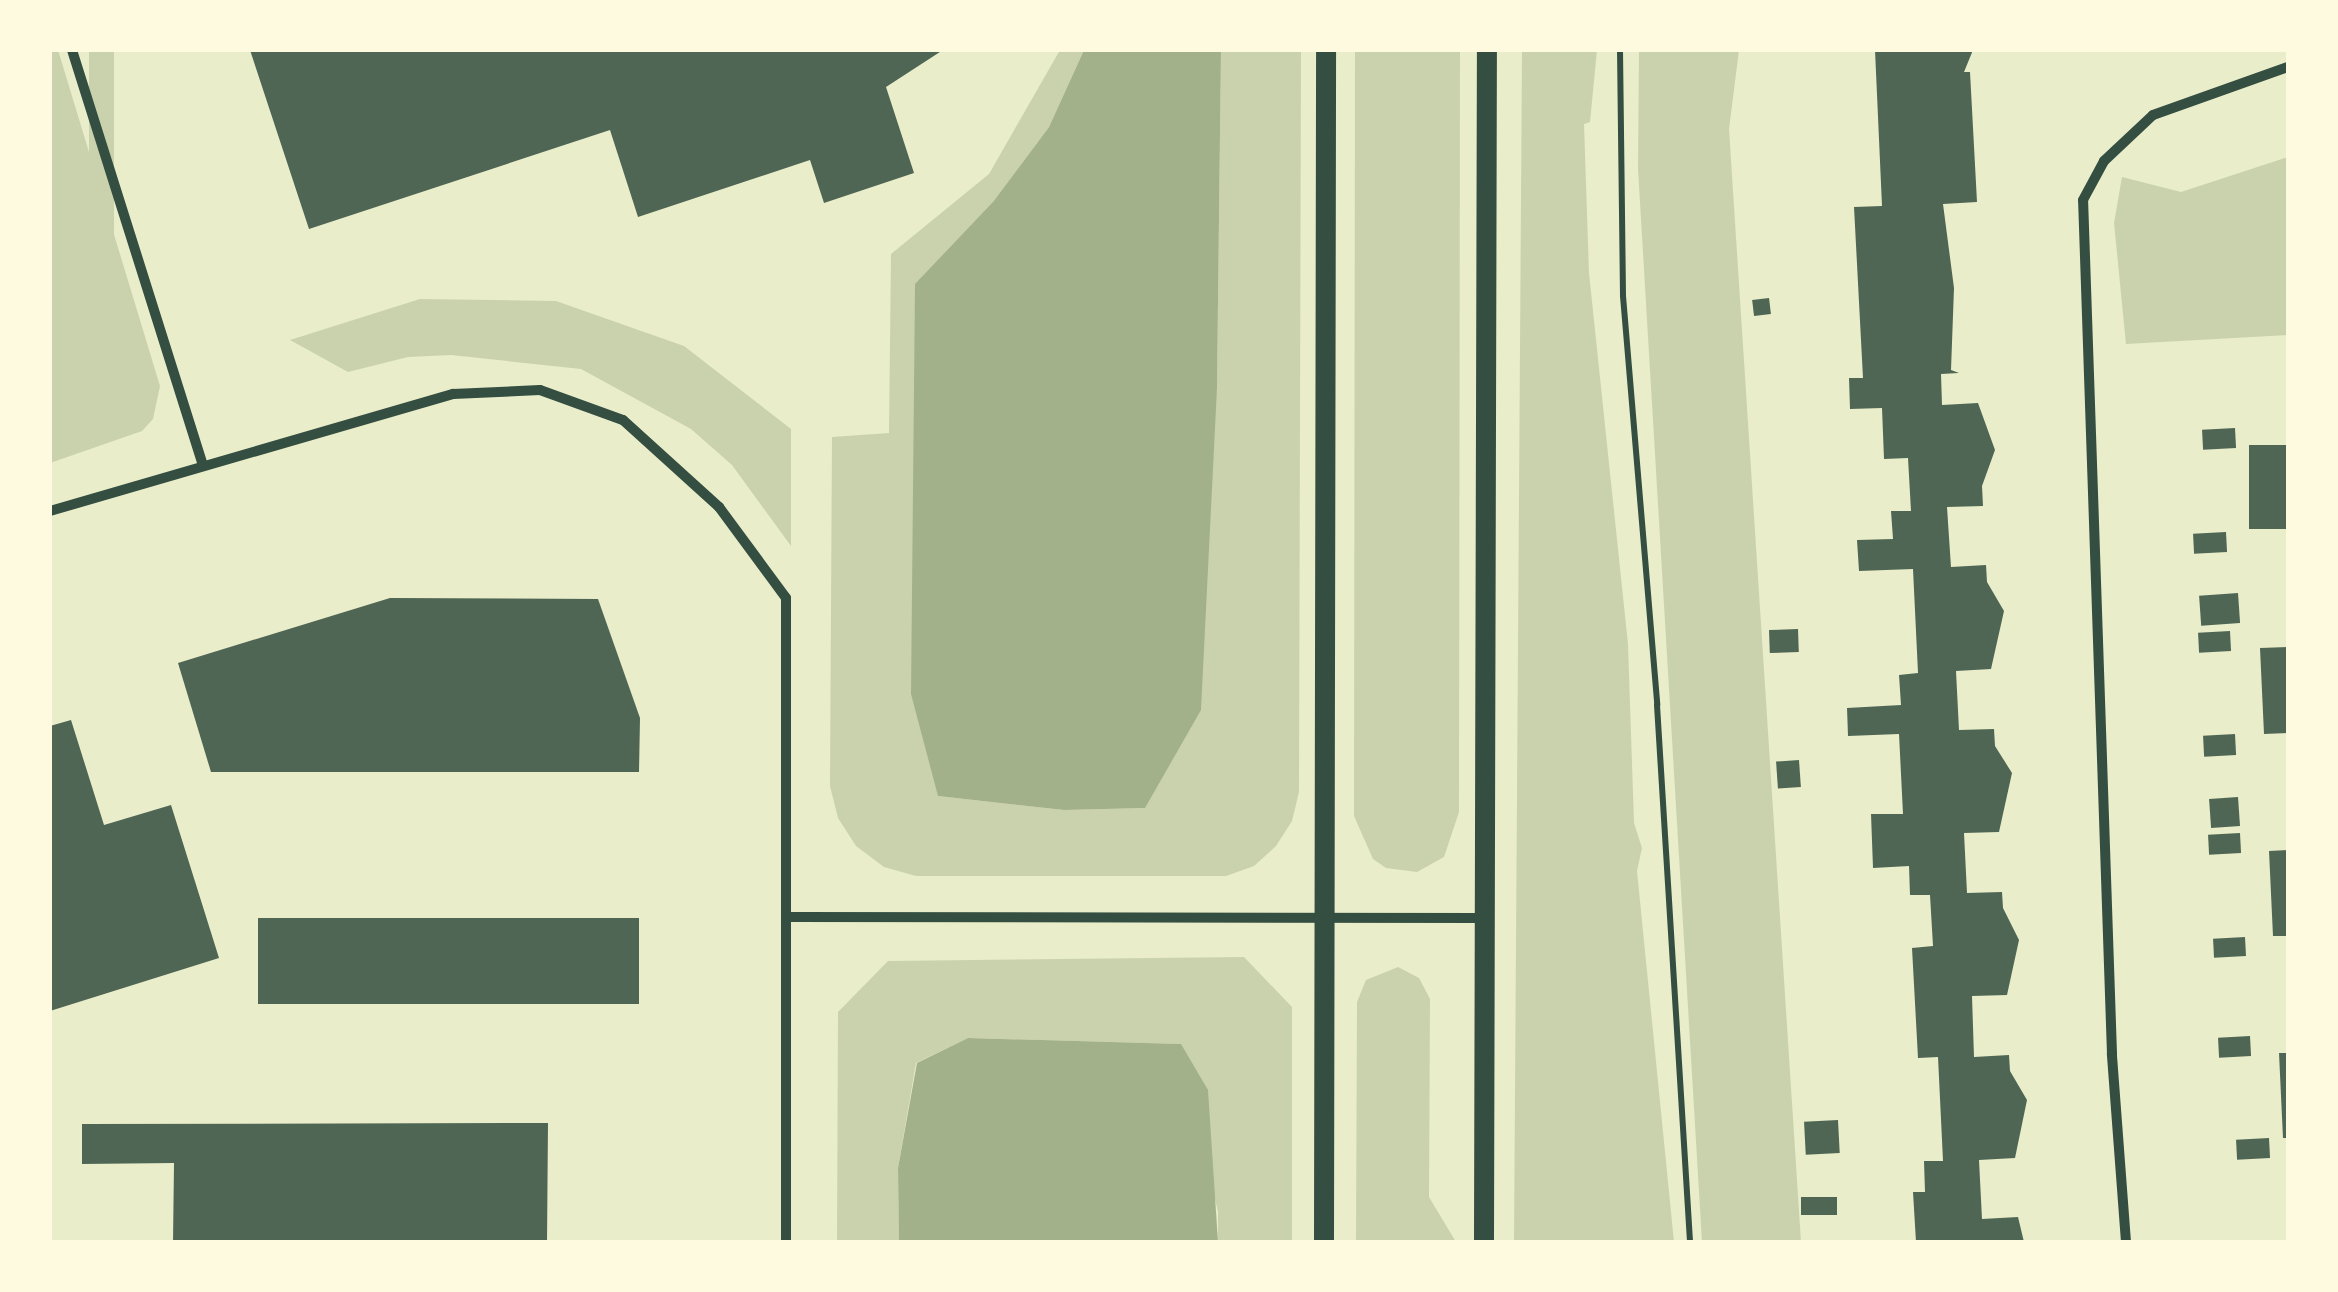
<!DOCTYPE html>
<html>
<head>
<meta charset="utf-8">
<style>
  body { margin:0 }
  #map { position:relative; width:2338px; height:1292px; overflow:hidden; background:#e9edc9; font-family:Helvetica,sans-serif }
  div>[style] { position:absolute }
  .green>* { inset:0; background:#cad2ad; transform-origin:0 0 }
  .water>* { inset:0; background:#a3b18a }
  .building>* { inset:0; background:#4f6655; transform-origin:0 0 }
  .path>* { height:6px; margin:-3px; padding:0 3px; transform-origin:3px; border-radius:3px; background:#344e41 }
  .minor>* { height:10px; margin:-5px; padding:0 5px; transform-origin:5px; border-radius:5px; background:#344e41 }
  .secondary>* { height:20px; margin:-10px; padding:0 10px; transform-origin:10px; border-radius:10px; background:#344e41 }
  span { translate:-50% -50%; white-space:nowrap; text-align:center; line-height:1.15; -webkit-text-stroke:10px #fefae0; paint-order:stroke }
  .frame { position:absolute; inset:0; border:52px solid #fefae0; pointer-events:none }
</style>
</head>
<body>
<div id="map">
  <div class="green">
    <div style="clip-path:polygon(50px 50px,58px 50px,160px 386px,153px 419px,142px 431px,50px 463px)"></div>
    <div style="left:89px;top:50px;width:25px;height:338px"></div>
    <div style="clip-path:polygon(1060px 50px,1084px 50px,1049px 127px,993px 202px,938px 796px,1064px 810px,1145px 808px,1217px 388px,1221px 50px,1301px 50px,1299px 792px,1292px 821px,1276px 846px,1254px 866px,1226px 876px,916px 876px,884px 867px,856px 846px,838px 818px,830px 786px,832px 437px,889px 433px,891px 254px,989px 174px)"></div>
    <div style="clip-path:polygon(1355px 50px,1460px 50px,1459px 812px,1444px 857px,1417px 872px,1386px 868px,1373px 859px,1354px 816px)"></div>
    <div style="clip-path:polygon(1522px 50px,1597px 50px,1590px 122px,1584px 124px,1589px 273px,1628px 644px,1634px 823px,1642px 848px,1637px 871px,1674px 1242px,1514px 1242px)"></div>
    <div style="clip-path:polygon(1639px 50px,1739px 50px,1729px 129px,1801px 1242px,1702px 1242px,1638px 169px)"></div>
    <div style="clip-path:polygon(2288px 157px,2288px 335px,2126px 344px,2114px 223px,2122px 177px,2181px 192px)"></div>
    <div style="clip-path:polygon(420px 299px,556px 301px,684px 346px,791px 429px,791px 546px,732px 465px,691px 429px,581px 369px,451px 355px,408px 357px,348px 372px,290px 340px)"></div>
    <div style="clip-path:polygon(1244px 957px,1292px 1007px,1292px 1242px,1218px 1242px,1218px 1212px,1181px 1044px,968px 1038px,916px 1063px,898px 1168px,899px 1242px,837px 1242px,838px 1012px,888px 961px)"></div>
    <div style="clip-path:polygon(1398px 967px,1419px 978px,1430px 999px,1429px 1197px,1456px 1242px,1356px 1242px,1357px 1002px,1366px 980px)"></div>
  </div>
  <div class="water">
    <div style="clip-path:polygon(1084px 50px,1221px 50px,1217px 388px,1201px 710px,1145px 808px,1064px 810px,938px 796px,911px 694px,915px 284px,993px 202px,1049px 127px)"></div>
    <div style="clip-path:polygon(968px 1038px,1181px 1044px,1208px 1090px,1218px 1242px,899px 1242px,898px 1168px,917px 1063px)"></div>
  </div>
  <div class="building">
    <div style="clip-path:polygon(250px 50px,943px 50px,886px 87px,914px 173px,824px 203px,810px 160px,638px 217px,610px 130px,309px 229px)"></div>
    <div style="clip-path:polygon(1875px 50px,1973px 50px,1964px 72px,1970px 72px,1977px 202px,1943px 204px,1954px 288px,1951px 370px,1959px 373px,1941px 374px,1942px 405px,1978px 403px,1995px 450px,1982px 486px,1983px 506px,1947px 507px,1951px 567px,1986px 565px,1987px 582px,2004px 611px,1991px 669px,1956px 671px,1959px 730px,1994px 729px,1995px 746px,2012px 773px,1999px 832px,1964px 833px,1967px 893px,2002px 892px,2003px 908px,2019px 940px,2007px 995px,1972px 996px,1974px 1057px,2009px 1055px,2010px 1071px,2027px 1100px,2015px 1158px,1979px 1160px,1982px 1219px,2018px 1217px,2024px 1242px,1916px 1242px,1913px 1192px,1925px 1192px,1924px 1161px,1943px 1161px,1938px 1057px,1918px 1058px,1912px 948px,1933px 946px,1930px 895px,1910px 895px,1909px 866px,1873px 868px,1871px 814px,1903px 814px,1899px 734px,1848px 736px,1847px 708px,1901px 705px,1899px 675px,1918px 673px,1913px 569px,1859px 571px,1857px 540px,1893px 539px,1891px 511px,1911px 511px,1908px 458px,1884px 459px,1882px 408px,1850px 409px,1849px 378px,1863px 378px,1854px 207px,1882px 206px)"></div>
    <div style="left:1769px;top:298px;width:16px;height:17px;rotate:83deg"></div>
    <div style="left:2235px;top:428px;width:20px;height:33px;rotate:87deg"></div>
    <div style="left:2288px;top:445px;width:84px;height:39px;rotate:90deg"></div>
    <div style="left:2226px;top:532px;width:20px;height:33px;rotate:87deg"></div>
    <div style="left:2238px;top:593px;width:30px;height:39px;rotate:86deg"></div>
    <div style="clip-path:polygon(390px 598px,598px 599px,640px 718px,639px 772px,211px 772px,178px 663px)"></div>
    <div style="left:1798px;top:629px;width:23px;height:29px;rotate:88deg"></div>
    <div style="left:2230px;top:631px;width:20px;height:32px;rotate:87deg"></div>
    <div style="clip-path:polygon(2288px 647px,2288px 733px,2264px 734px,2260px 648px)"></div>
    <div style="clip-path:polygon(71px 720px,104px 825px,171px 805px,219px 958px,50px 1011px,50px 726px)"></div>
    <div style="left:2235px;top:734px;width:21px;height:32px;rotate:87deg"></div>
    <div style="left:1799px;top:760px;width:27px;height:23px;rotate:86deg"></div>
    <div style="left:2238px;top:797px;width:29px;height:29px;rotate:86deg"></div>
    <div style="left:2240px;top:833px;width:20px;height:32px;rotate:87deg"></div>
    <div style="clip-path:polygon(2288px 850px,2288px 936px,2273px 936px,2269px 851px)"></div>
    <div style="left:258px;top:918px;width:381px;height:86px"></div>
    <div style="left:2245px;top:937px;width:19px;height:32px;rotate:87deg"></div>
    <div style="left:2250px;top:1036px;width:20px;height:32px;rotate:87deg"></div>
    <div style="clip-path:polygon(2279px 1053px,2288px 1053px,2288px 1138px,2283px 1138px)"></div>
    <div style="left:1838px;top:1120px;width:33px;height:34px;rotate:87deg"></div>
    <div style="clip-path:polygon(548px 1123px,547px 1242px,173px 1242px,174px 1163px,82px 1164px,82px 1124px)"></div>
    <div style="left:2269px;top:1138px;width:20px;height:33px;rotate:87deg"></div>
    <div style="left:1801px;top:1197px;width:36px;height:18px"></div>
  </div>
  <div class="path">
    <div style="left:1620px;top:50px;width:246px;rotate:89.3deg"></div>
    <div style="left:1623px;top:296px;width:410px;rotate:85.2deg"></div>
    <div style="left:1657px;top:705px;width:538px;rotate:86.48deg"></div>
  </div>
  <div class="minor">
    <div style="left:72px;top:50px;width:432px;rotate:72.5deg"></div>
    <div style="left:50px;top:511px;width:420px;rotate:-16.2deg"></div>
    <div style="left:453px;top:394px;width:87px;rotate:-2.6deg"></div>
    <div style="left:540px;top:390px;width:88px;rotate:19.9deg"></div>
    <div style="left:623px;top:420px;width:130px;rotate:42.2deg"></div>
    <div style="left:719px;top:507px;width:113px;rotate:53.6deg"></div>
    <div style="left:786px;top:598px;width:644px;rotate:90deg"></div>
    <div style="left:790px;top:917px;width:695px;rotate:0.08deg"></div>
    <div style="left:2126px;top:1242px;width:189px;rotate:-94.3deg"></div>
    <div style="left:2112px;top:1054px;width:854px;rotate:-91.94deg"></div>
    <div style="left:2083px;top:200px;width:44px;rotate:-61.7deg"></div>
    <div style="left:2104px;top:161px;width:67px;rotate:-43.2deg"></div>
    <div style="left:2153px;top:115px;width:143px;rotate:-19.6deg"></div>
  </div>
  <div class="secondary">
    <div style="left:1324px;top:1242px;width:1192px;rotate:-89.9deg"></div>
    <div style="left:1484px;top:1242px;width:1192px;rotate:-89.86deg"></div>
  </div>
  <div class="frame"></div>
</div>
</body>
</html>
